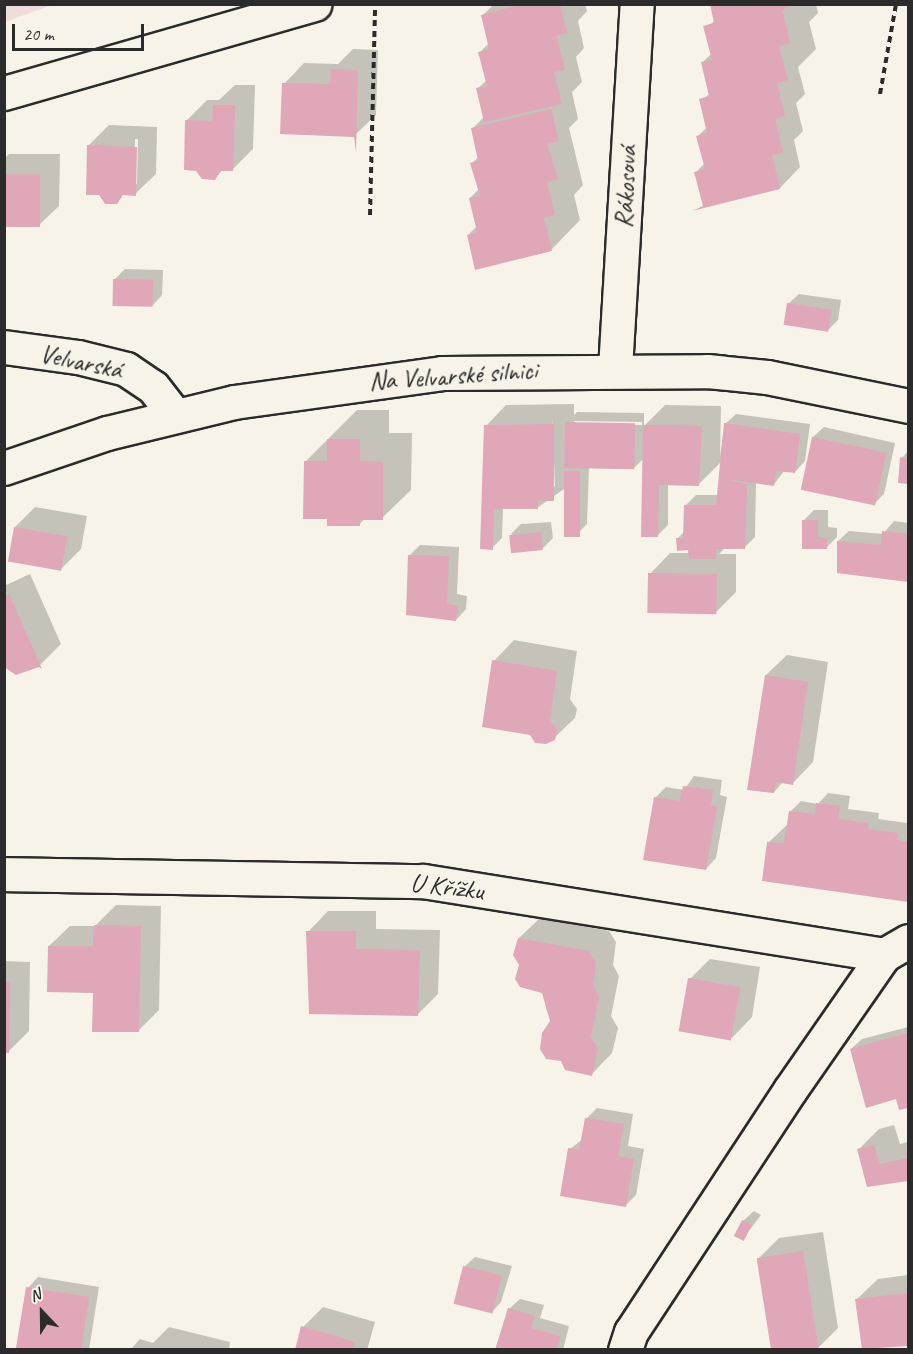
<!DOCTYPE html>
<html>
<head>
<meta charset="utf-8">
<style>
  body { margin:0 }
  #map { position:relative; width:913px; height:1354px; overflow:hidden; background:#f7f3e8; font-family:Caveat,sans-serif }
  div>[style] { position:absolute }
  .built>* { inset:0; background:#f0dcda }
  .shadow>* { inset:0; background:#0003 }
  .building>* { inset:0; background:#dfa7b8; transform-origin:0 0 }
  .path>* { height:4px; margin-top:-2px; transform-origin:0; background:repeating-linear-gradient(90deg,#2b2b2b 0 6px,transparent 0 10.5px) }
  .roads { filter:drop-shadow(2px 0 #2b2b2b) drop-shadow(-2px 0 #2b2b2b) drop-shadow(0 2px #2b2b2b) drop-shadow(0 -2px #2b2b2b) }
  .street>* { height:33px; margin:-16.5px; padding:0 16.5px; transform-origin:16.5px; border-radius:16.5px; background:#f7f3e8 }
  .secondary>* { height:33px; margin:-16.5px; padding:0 16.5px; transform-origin:16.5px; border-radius:16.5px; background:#f7f3e8 }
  span { translate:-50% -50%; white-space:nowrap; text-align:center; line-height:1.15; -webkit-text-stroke:6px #f7f3e8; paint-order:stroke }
  .street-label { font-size:26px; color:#2b2b2b }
  .frame { position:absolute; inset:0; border:6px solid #2b2b2b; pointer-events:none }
  .north { position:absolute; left:12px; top:1282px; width:60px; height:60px; -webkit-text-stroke:4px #f7f3e8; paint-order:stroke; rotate:338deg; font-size:16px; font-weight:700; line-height:24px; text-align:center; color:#2b2b2b }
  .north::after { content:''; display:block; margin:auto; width:21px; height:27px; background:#2b2b2b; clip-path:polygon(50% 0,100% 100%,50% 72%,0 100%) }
  .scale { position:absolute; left:12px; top:24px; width:132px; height:27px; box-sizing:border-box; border:3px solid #2b2b2b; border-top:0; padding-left:8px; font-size:18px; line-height:21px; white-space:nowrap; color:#2b2b2b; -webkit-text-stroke:4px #f7f3e8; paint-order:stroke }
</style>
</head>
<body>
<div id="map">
  <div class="built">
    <div style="clip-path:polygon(5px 4px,52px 4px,52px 5px,5px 22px)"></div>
  </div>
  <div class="shadow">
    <div style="clip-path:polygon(494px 4px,585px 4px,587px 11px,578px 21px,584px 48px,576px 57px,582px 82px,572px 92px,578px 119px,569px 128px,583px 185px,574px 195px,580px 220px,552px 249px,468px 235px,477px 226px,470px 198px,479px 189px,472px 163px,479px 157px,472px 129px,484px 117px,477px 89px,487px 80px,480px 52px,489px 43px,482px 16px)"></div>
    <div style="clip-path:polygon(711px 4px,816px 4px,818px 13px,809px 22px,816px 49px,798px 67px,805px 94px,796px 103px,803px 131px,794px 140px,800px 167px,780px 188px,696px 172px,705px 163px,698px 136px,707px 127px,701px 102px,710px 93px,703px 62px,712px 53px,706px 29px,715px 20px)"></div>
    <div style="clip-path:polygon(353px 49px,378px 50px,376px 115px,355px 135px,284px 84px,304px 63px,338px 64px)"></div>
    <div style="clip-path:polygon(235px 85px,255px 85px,253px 149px,232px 170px,223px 169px,214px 178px,186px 121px,207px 100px,219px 100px)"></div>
    <div style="clip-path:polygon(evenodd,109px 125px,157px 127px,156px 174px,135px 194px,88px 146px,109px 125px,135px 139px,138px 139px,137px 184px,134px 184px,135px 139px)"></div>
    <div style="clip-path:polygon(9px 154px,60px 154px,59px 206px,38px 226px,4px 225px,4px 159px)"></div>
    <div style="clip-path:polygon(125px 269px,163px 270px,162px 295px,152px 306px,114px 280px)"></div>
    <div style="clip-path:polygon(799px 294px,841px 300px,838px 320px,827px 331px,788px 304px)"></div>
    <div style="clip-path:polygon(evenodd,574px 404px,574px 415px,577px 412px,644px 413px,644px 426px,665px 405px,721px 406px,720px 456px,725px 424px,736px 414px,810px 424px,805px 461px,795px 472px,785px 470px,774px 484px,756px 482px,755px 537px,745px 547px,725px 548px,719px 554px,736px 554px,736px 592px,716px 612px,650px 574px,670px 553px,690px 553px,690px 548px,678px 538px,684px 532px,686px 505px,696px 495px,719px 495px,722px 461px,699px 484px,668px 484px,668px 525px,657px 536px,644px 458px,634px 468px,589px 467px,587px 524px,576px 535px,564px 489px,537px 508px,503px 508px,502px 538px,492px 548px,486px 426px,506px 405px,574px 404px,552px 417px,555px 486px,552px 489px,552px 417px,574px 404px,574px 421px,642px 422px,642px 425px,574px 424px,574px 421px)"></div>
    <div style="clip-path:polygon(357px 410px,389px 410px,389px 433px,412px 433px,411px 490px,382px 518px,365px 518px,359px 525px,328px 518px,305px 462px)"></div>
    <div style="clip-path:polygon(824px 427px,895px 443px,884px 494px,874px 504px,805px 488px,813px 437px)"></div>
    <div style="clip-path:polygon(908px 451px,908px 483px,899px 482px,902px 458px)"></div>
    <div style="clip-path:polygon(35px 507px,87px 516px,81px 549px,60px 570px,15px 527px)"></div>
    <div style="clip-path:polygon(814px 510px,828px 510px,828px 527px,837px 528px,837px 537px,827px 547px,803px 521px)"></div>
    <div style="clip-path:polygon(894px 521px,908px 523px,908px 580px,838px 572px,838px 541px,849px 531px,883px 534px)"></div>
    <div style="clip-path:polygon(551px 522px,553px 538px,542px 549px,511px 534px,521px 524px)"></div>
    <div style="clip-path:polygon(420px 545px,459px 547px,457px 594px,467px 596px,466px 609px,456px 620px,410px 555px)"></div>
    <div style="clip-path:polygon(30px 574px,61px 644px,40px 665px,4px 666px,4px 586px)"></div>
    <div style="clip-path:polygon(514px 640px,577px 651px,570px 699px,577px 709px,575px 718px,554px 738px,494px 661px)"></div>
    <div style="clip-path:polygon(787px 655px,828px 662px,813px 762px,793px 783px,783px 782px,774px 792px,766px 675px)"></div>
    <div style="clip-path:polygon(694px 776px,722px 780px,720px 795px,727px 797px,716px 858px,706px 869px,656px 797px,666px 787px,684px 790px)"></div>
    <div style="clip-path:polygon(828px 793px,850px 796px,848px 809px,879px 813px,878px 819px,907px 823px,908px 900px,860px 893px,769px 842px,789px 823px,790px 812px,801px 801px,818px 804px)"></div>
    <div style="clip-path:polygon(116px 905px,161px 906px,159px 1010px,138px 1031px,49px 946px,70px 926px,95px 926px)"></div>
    <div style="clip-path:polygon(328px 911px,376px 911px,376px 929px,440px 930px,438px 994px,418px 1014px,308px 932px)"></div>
    <div style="clip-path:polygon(540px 918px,609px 931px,616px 942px,613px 965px,619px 976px,611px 1016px,618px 1028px,612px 1053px,592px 1074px,552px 1021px,546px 1008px,548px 999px,521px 964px,519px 938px)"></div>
    <div style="clip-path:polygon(710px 959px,760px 967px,752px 1017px,732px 1038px,690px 979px)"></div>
    <div style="clip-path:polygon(4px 961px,30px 962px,29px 1031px,8px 1052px,4px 1052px)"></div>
    <div style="clip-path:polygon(908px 1027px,908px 1106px,900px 1108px,897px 1097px,851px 1049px,862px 1039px)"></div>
    <div style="clip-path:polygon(597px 1108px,633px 1114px,628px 1146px,644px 1149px,636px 1195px,626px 1205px,570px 1149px,583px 1139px,586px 1119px)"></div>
    <div style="clip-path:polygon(894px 1125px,900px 1144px,908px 1142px,908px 1179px,868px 1185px,859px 1149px,879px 1129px)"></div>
    <div style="clip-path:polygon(754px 1211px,761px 1215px,742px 1240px,743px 1221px)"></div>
    <div style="clip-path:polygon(823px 1232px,838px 1328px,817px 1349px,758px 1259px,779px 1238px)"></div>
    <div style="clip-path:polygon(475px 1257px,512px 1266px,501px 1302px,491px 1313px,464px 1267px)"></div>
    <div style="clip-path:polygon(908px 1275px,908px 1343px,863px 1347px,857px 1299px,878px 1279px)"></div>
    <div style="clip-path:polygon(38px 1277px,99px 1287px,89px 1350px,21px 1350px,28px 1288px)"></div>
    <div style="clip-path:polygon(520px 1299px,544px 1305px,540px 1318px,569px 1326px,563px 1350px,497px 1350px,509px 1309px)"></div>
    <div style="clip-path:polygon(323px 1307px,375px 1322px,367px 1350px,296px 1350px,303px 1327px)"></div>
    <div style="clip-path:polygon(169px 1327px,230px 1342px,229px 1350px,130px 1350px,140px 1339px,153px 1343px)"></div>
  </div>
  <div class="building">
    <div style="clip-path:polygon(524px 4px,560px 4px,567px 33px,556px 36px,565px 70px,554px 72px,562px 104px,484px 122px,476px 88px,487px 86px,478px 52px,489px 49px,481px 15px)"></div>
    <div style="clip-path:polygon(710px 4px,792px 4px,782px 10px,790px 43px,779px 46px,788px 80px,777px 83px,785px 116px,775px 119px,783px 153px,772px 155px,780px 189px,692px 211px,703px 206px,694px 172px,705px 169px,696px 136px,707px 133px,699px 99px,709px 96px,701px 62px,712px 60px,703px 26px,714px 23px)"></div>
    <div style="clip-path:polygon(331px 69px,358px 70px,356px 152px,354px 137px,280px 134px,282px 83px,330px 84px)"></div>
    <div style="clip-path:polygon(213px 105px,235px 105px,233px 171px,221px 171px,215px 180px,202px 179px,196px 171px,184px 170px,185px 120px,212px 121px)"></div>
    <div style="clip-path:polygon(551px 109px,559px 141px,547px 144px,558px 179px,547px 182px,555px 215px,544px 218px,552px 251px,475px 270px,467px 235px,477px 232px,469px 198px,480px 196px,470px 163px,478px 161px,471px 128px)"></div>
    <div style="clip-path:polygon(87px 145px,137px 147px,136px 196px,123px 195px,117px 204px,105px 204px,99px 195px,86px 195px)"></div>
    <div style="left:4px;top:174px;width:36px;height:53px"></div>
    <div style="left:113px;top:279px;width:40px;height:27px;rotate:1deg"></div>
    <div style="left:787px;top:303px;width:45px;height:22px;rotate:9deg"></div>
    <div style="left:565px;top:422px;width:70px;height:46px;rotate:1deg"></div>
    <div style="clip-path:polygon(724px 423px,800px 434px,795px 473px,776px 471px,774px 486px,725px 479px,747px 484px,745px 549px,716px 549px,716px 559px,689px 559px,688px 550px,677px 551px,676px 538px,683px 538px,684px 505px,716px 505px)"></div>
    <div style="clip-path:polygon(554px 424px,554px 501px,538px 501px,538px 509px,494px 509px,493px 550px,480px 549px,484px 425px)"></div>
    <div style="clip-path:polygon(643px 425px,702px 426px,699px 486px,659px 485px,658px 537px,641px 537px)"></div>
    <div style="left:812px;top:437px;width:76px;height:54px;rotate:12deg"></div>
    <div style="clip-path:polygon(327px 439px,360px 439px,360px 461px,383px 462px,383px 520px,360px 520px,360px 526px,327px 526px,327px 519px,303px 519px,304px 461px,327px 461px)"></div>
    <div style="clip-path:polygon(900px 457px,908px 459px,908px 484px,898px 483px)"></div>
    <div style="left:564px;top:471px;width:16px;height:66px"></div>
    <div style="clip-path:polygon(802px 520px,818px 520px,818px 537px,827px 538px,827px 549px,802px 549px)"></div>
    <div style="left:14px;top:527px;width:54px;height:35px;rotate:10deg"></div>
    <div style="clip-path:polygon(882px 531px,908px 534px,908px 582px,837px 573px,837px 541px,881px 545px)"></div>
    <div style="left:541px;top:532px;width:18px;height:32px;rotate:84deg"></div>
    <div style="clip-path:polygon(408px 555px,449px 556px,447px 604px,458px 606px,456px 621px,406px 615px)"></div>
    <div style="left:648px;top:573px;width:69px;height:40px;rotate:1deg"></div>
    <div style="clip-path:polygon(9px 594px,42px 669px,39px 667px,16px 675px,4px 667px,4px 596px)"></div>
    <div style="clip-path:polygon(492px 660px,557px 671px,550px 720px,557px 730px,555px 740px,546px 744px,535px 743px,530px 735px,482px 727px)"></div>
    <div style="clip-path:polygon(765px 675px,808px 682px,793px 785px,776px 782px,774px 793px,747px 790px)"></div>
    <div style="clip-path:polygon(683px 786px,713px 790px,711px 805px,717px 807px,706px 870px,643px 860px,654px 797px,680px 801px)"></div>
    <div style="clip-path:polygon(816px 803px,840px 806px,838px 819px,869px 823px,868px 829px,898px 833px,897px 840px,908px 842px,908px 902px,762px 881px,767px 842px,784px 843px,789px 811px,815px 814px)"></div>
    <div style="clip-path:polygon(94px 925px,141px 926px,139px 1032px,92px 1032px,93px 993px,47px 992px,48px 946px,93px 946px)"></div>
    <div style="clip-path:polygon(306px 931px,356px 931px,356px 949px,420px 950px,418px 1016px,309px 1014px)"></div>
    <div style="clip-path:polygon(518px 938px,589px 951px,596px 963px,593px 986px,599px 997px,591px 1037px,598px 1049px,592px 1076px,565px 1070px,561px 1061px,546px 1059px,540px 1049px,542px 1033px,550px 1021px,542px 993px,520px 987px,515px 979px,519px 965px,513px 955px)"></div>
    <div style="left:688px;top:978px;width:53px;height:54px;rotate:10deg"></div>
    <div style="clip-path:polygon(4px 982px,10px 982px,9px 1053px,4px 1053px)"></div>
    <div style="clip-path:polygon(908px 1033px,908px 1108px,899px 1110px,896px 1099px,866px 1108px,850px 1049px)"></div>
    <div style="clip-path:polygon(585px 1118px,624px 1124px,618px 1156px,634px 1159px,626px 1207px,560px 1196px,568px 1148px,579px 1150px)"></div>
    <div style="clip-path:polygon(874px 1145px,880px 1164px,908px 1158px,908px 1181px,867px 1187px,857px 1149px)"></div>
    <div style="left:742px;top:1220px;width:11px;height:18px;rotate:27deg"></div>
    <div style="left:803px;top:1251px;width:100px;height:47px;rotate:81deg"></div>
    <div style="left:463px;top:1266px;width:40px;height:39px;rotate:14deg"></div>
    <div style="clip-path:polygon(26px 1287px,89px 1297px,81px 1350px,16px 1348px)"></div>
    <div style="clip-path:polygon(908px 1293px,908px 1346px,862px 1349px,855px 1299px)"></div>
    <div style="clip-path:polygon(508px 1308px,535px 1316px,531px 1328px,560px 1336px,556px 1350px,495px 1350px)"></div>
    <div style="clip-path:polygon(301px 1326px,355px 1342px,353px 1350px,295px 1350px)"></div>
  </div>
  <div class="path">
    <div style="left:880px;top:94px;width:91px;rotate:-79.9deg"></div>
    <div style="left:370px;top:215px;width:211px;rotate:-88.6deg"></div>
  </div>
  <div class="roads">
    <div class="street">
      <div style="left:4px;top:93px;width:323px;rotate:-16deg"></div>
      <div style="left:4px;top:347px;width:75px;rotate:7.7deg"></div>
      <div style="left:78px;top:357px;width:49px;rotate:14deg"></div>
      <div style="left:126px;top:369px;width:32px;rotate:34deg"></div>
      <div style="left:153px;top:387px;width:36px;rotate:52deg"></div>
      <div style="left:615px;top:369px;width:366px;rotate:-86.6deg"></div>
      <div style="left:4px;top:874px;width:419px;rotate:1deg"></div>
      <div style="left:423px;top:881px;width:467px;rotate:9.1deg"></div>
      <div style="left:625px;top:1350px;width:19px;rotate:-72deg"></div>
      <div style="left:631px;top:1332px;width:290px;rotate:-56.7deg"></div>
      <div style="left:790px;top:1090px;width:165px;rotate:-55.2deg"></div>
      <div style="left:884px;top:955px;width:28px;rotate:-30deg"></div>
    </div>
    <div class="secondary">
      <div style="left:4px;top:468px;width:109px;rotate:-18.8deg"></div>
      <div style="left:107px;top:433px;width:131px;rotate:-13.7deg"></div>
      <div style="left:234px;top:402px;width:210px;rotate:-7.9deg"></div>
      <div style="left:442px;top:373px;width:265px;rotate:-0.4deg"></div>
      <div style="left:707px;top:371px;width:60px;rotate:5.7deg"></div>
      <div style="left:767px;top:377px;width:144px;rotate:11.6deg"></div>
    </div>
  </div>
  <div class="street-label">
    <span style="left:626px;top:187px;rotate:-87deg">Rákosová</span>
    <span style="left:81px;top:362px;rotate:12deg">Velvarská</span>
    <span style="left:453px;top:376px;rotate:-4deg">Na Velvarské silnici</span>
    <span style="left:447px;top:887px;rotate:7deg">U Křížku</span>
  </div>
  <div class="frame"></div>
  <div class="north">N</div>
  <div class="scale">20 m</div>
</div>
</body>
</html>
